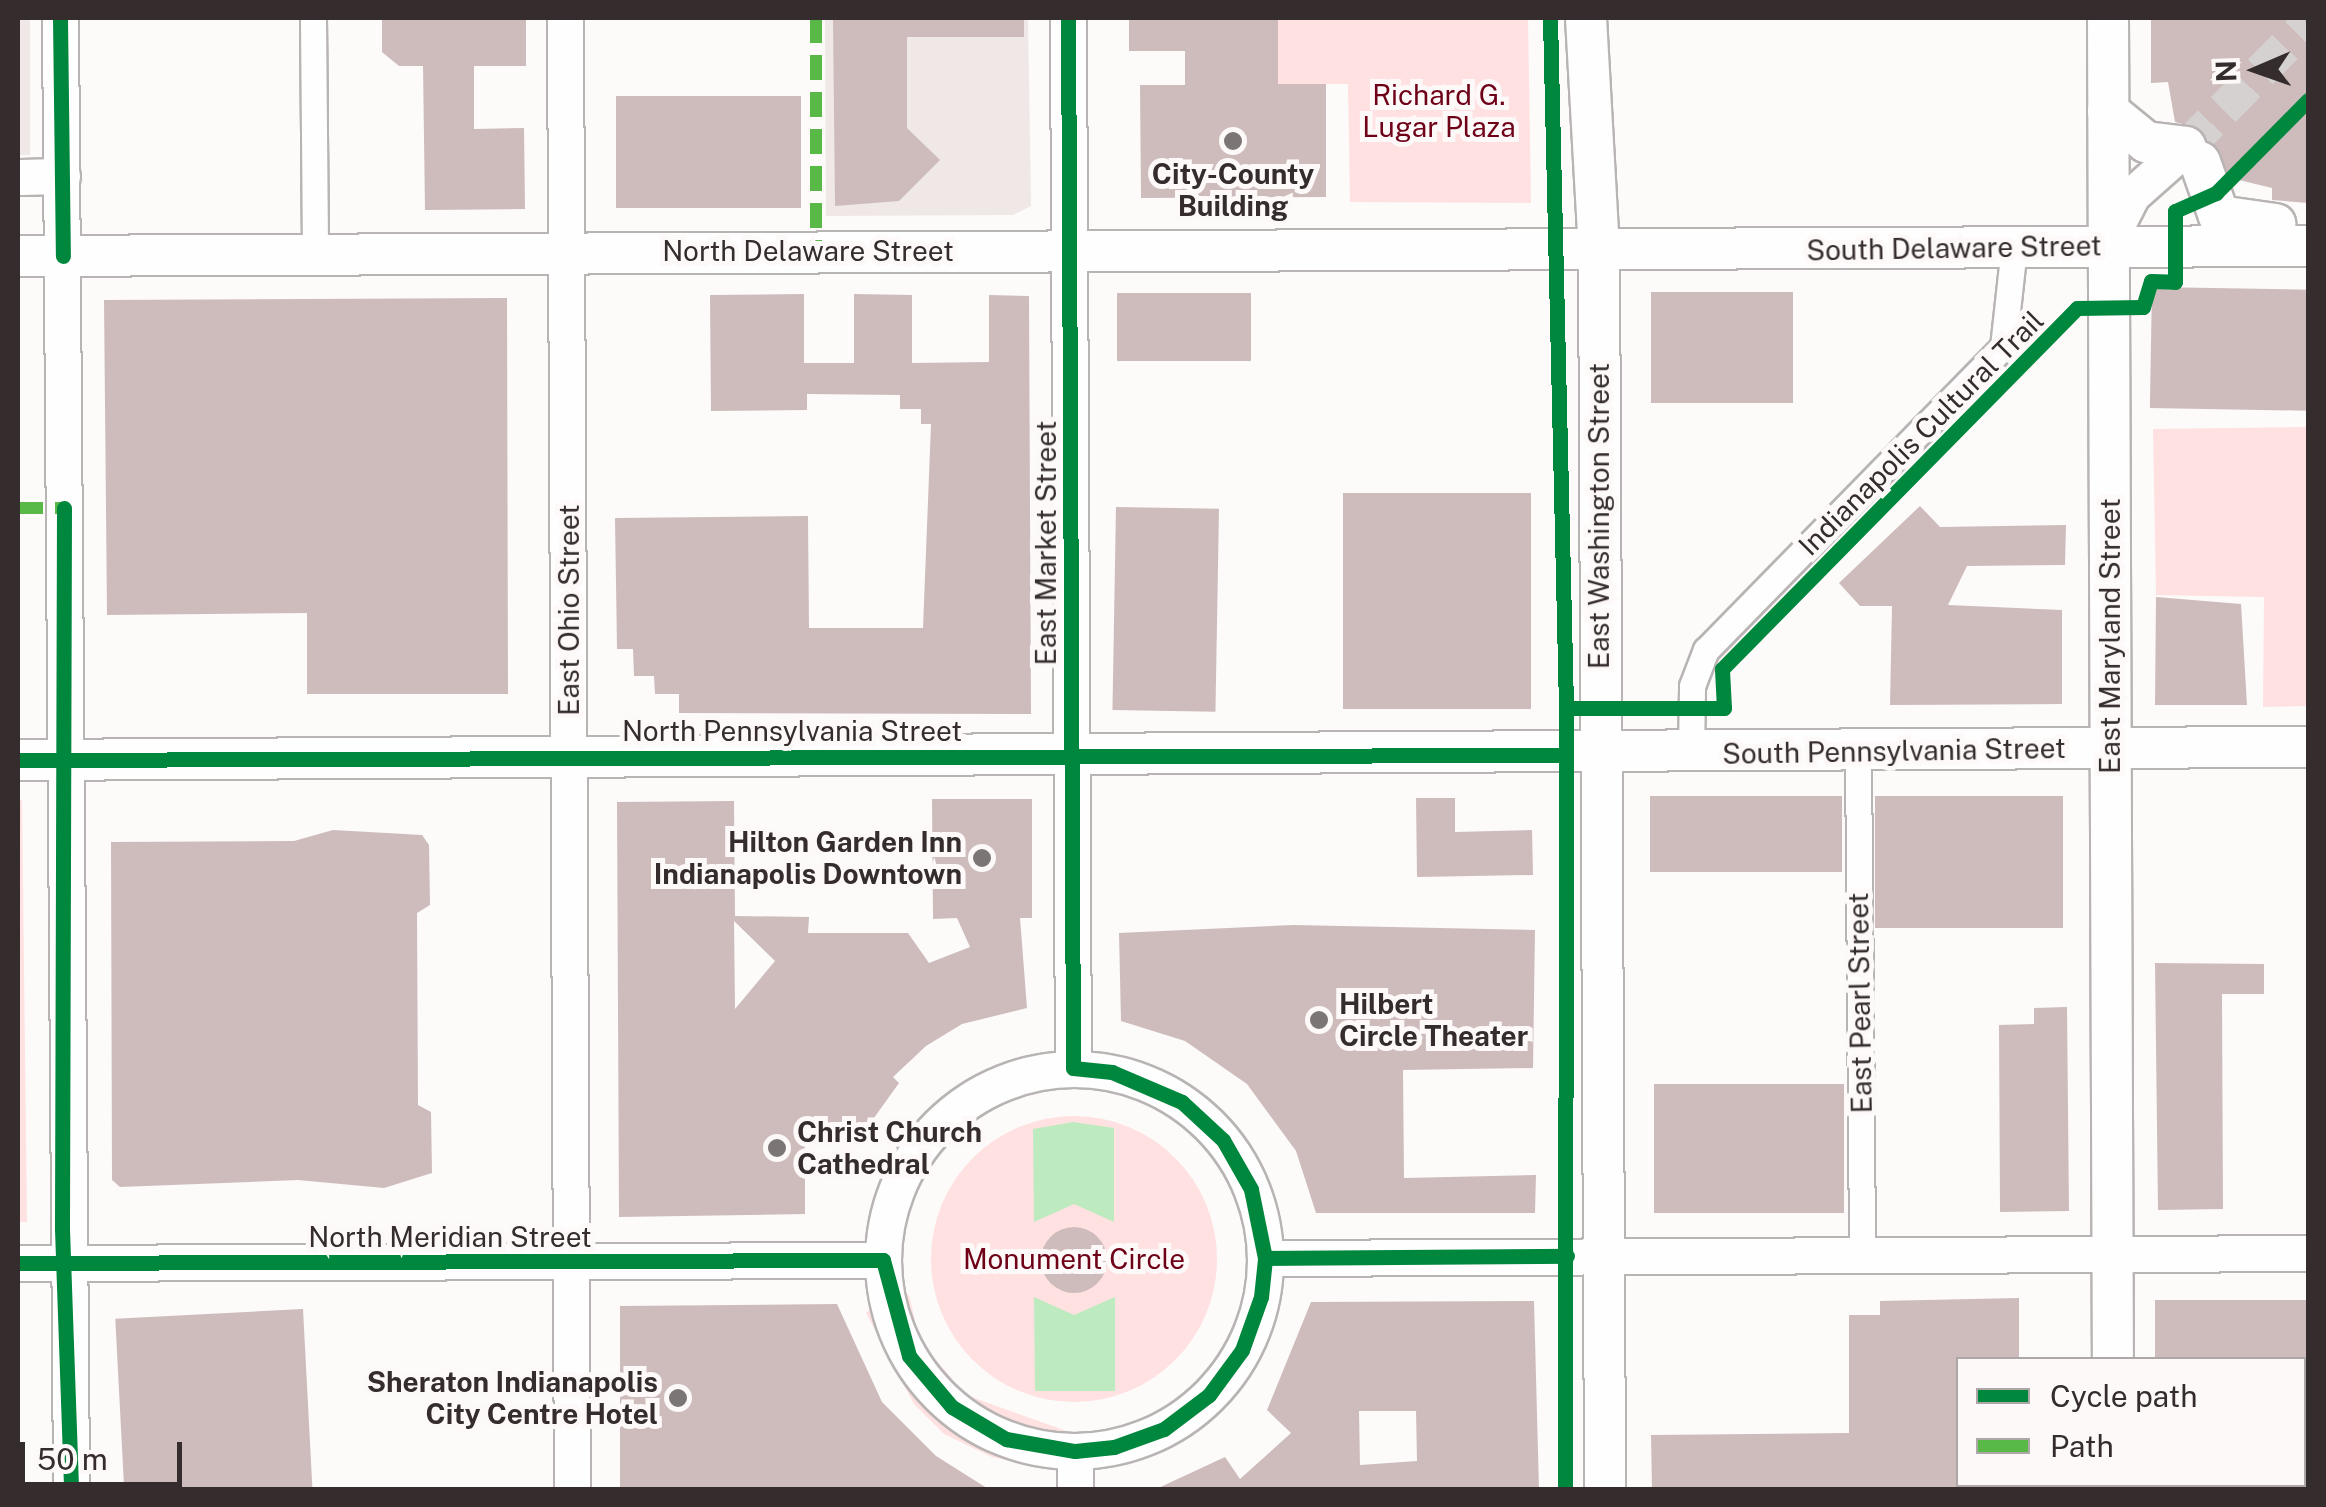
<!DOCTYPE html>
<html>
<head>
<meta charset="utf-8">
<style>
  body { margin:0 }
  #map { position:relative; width:2326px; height:1507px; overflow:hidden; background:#fdfafa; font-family:"Public Sans",sans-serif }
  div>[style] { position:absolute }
  .built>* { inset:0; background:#f0e8e7; transform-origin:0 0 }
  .green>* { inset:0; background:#fee1e0 }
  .round { border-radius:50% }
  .water>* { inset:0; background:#bdebbf }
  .building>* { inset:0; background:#cebcbc; transform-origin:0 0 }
  .secondary-tunnel>* { height:35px; margin-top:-17.5px; transform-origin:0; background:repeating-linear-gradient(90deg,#d5d1d1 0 35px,transparent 0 53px) }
  .roads { filter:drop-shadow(2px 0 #b9b4b4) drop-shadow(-2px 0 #b9b4b4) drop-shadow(0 2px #b9b4b4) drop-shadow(0 -2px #b9b4b4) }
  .street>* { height:25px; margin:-12.5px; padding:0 12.5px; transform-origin:12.5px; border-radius:12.5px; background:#fffefe }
  .secondary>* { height:35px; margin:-17.5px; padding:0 17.5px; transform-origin:17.5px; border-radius:17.5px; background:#fffefe }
  .secondary>.ring { margin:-17.5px; padding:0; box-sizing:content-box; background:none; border:35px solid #fffefe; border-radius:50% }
  .primary>* { height:40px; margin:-20px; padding:0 20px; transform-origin:20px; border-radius:20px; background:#fffefe }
  .quiet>* { height:12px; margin-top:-6px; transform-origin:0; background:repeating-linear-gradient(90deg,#58b947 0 25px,transparent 0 37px) }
  .cycleway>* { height:15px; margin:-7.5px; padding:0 7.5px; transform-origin:7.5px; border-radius:7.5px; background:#00873e }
  .dots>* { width:28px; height:28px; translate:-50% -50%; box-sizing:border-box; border:5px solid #fef9f9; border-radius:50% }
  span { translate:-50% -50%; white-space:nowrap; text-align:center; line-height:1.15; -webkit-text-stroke:10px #fef9f9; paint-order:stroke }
  .park-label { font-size:28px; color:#6e0017 }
  .poi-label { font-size:28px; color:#352d2d; font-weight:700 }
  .right { translate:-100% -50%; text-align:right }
  .left { translate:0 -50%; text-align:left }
  .street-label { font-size:28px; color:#352d2d }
  .frame { position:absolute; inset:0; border:20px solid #352d2d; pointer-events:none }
  .legend { position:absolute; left:1956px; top:1357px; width:350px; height:130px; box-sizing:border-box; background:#fef9f9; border:2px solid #aea7a7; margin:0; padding:12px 18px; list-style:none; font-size:30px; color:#352d2d }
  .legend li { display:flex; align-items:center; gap:20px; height:50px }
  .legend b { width:50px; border:2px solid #aea7a7 }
  .north { position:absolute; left:2206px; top:20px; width:100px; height:100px; -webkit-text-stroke:8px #fef9f9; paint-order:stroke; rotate:268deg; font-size:28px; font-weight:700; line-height:40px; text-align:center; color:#352d2d }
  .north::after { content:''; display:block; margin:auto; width:35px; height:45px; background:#352d2d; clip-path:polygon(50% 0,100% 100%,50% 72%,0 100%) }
  .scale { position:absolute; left:20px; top:1442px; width:162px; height:45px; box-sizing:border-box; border:5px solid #352d2d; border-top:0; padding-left:12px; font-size:30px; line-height:35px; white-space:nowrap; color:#352d2d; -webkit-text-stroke:8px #fef9f9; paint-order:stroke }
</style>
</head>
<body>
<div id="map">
  <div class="built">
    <div style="left:18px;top:18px;width:12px;height:137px"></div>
    <div style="clip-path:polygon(825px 18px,1028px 18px,1031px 206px,1013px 215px,826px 216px)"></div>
  </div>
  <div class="green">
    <div style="clip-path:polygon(1278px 18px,1528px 18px,1531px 203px,1350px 202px,1348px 84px,1278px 84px)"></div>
    <div style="clip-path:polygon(2308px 427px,2308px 706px,2263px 707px,2264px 597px,2156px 595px,2153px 429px)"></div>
    <div style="clip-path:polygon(18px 800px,22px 800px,27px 1222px,18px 1222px)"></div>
    <div class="round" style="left:931px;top:1116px;width:286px;height:286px"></div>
    <div style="clip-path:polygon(897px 1291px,909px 1295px,920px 1342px,966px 1395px,1069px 1432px,1075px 1443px,1064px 1472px,992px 1457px,944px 1434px,914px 1404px,866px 1313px)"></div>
  </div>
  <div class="water">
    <div style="clip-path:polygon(1073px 1122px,1114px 1128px,1114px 1222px,1074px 1204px,1034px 1222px,1033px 1129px)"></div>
    <div style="clip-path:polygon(1034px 1297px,1074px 1315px,1115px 1297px,1115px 1391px,1035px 1391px)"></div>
  </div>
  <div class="building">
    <div style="clip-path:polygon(382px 18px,526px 18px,526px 66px,474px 66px,474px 129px,524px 128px,525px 209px,425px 210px,423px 66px,399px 66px,382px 52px)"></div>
    <div style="clip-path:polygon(833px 18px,1024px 18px,1024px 37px,907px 37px,907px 128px,940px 160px,899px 201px,835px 206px)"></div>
    <div style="clip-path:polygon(1129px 18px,1278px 18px,1278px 84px,1326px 84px,1326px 197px,1141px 198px,1140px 85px,1185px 85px,1185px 51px,1129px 51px)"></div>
    <div style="clip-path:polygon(2151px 18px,2308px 18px,2308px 203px,2272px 200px,2272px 188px,2231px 178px,2201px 129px,2175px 122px,2168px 82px,2151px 83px)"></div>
    <div style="left:801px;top:96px;width:112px;height:185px;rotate:90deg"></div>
    <div style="left:2152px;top:287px;width:156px;height:121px;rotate:1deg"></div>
    <div style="left:1651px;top:292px;width:142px;height:111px"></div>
    <div style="left:1117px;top:293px;width:134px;height:68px"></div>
    <div style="clip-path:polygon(804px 294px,804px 363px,854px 363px,854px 294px,912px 295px,912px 363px,989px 362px,989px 295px,1029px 296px,1031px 714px,679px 713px,679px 694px,655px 694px,654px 676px,634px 676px,633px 649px,617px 649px,615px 518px,808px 516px,809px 628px,923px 628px,931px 424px,921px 424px,921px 409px,900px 409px,900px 395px,807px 394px,807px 410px,711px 411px,710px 295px)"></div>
    <div style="clip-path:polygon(507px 298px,508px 694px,307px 694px,307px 613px,107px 615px,104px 300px)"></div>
    <div style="left:1343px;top:493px;width:188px;height:216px"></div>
    <div style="clip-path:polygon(1920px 506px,1940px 527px,2066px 525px,2065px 565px,1967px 566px,1948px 605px,2062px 610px,2062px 704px,1890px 705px,1892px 606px,1860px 606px,1839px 583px)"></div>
    <div style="left:1116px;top:507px;width:103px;height:203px;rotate:1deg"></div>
    <div style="clip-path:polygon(2156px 597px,2241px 604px,2247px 705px,2155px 705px)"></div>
    <div style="left:1650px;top:796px;width:192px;height:76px"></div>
    <div style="left:1875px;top:796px;width:188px;height:132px"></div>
    <div style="clip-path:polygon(1416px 798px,1455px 798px,1455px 832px,1532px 830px,1533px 875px,1417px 877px)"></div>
    <div style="clip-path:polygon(evenodd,932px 799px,1032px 799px,1032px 918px,1020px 918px,1027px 1008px,962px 1024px,926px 1046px,893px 1077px,899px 1083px,856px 1143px,842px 1133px,805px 1134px,805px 1214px,619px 1217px,617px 802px,734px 801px,735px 916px,809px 917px,808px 933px,908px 933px,929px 963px,970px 947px,957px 918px,933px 919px,932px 799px,734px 921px,775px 961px,735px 1009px,734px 921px)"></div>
    <div style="clip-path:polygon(333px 830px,422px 835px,429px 845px,430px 905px,417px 913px,418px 1105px,431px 1112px,432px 1173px,384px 1188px,298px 1180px,120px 1187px,112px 1180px,111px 842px,294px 841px)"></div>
    <div style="clip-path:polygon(1293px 925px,1535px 930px,1533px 1068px,1403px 1070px,1404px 1178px,1536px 1175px,1535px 1213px,1316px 1213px,1296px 1151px,1247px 1084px,1185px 1041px,1121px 1021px,1119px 933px)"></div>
    <div style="clip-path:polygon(2155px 963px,2264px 964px,2264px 994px,2222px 994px,2223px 1209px,2158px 1210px)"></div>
    <div style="clip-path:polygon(2067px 1007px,2069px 1211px,2000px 1212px,1999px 1025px,2034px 1024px,2034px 1008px)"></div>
    <div style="left:1844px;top:1084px;width:129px;height:190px;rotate:90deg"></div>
    <div class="round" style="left:1041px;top:1227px;width:66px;height:66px"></div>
    <div style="clip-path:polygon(2019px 1298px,2019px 1360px,1958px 1360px,1958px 1490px,1652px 1490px,1651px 1435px,1849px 1433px,1849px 1315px,1880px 1315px,1880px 1301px)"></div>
    <div style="left:2308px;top:1300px;width:60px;height:153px;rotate:90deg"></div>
    <div style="clip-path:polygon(evenodd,1534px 1301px,1539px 1490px,1154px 1490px,1225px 1457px,1240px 1479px,1291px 1433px,1267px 1410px,1311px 1302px,1534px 1301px,1359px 1411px,1416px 1411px,1417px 1461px,1360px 1465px,1359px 1411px)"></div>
    <div style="clip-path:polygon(837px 1304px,882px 1402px,936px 1456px,990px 1490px,620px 1490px,620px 1306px)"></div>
    <div style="left:303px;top:1309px;width:181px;height:188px;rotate:87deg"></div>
  </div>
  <div class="secondary-tunnel">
    <div style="left:2186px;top:147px;width:174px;rotate:-45.5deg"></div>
  </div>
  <div class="roads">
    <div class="street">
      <div style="left:313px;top:18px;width:236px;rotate:89.5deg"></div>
      <div style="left:1858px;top:751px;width:503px;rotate:89.54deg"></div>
      <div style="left:1691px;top:753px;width:67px;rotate:-89.1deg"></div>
      <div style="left:1692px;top:686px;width:39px;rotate:-69deg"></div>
      <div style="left:1706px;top:650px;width:424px;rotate:-45.6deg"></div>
      <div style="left:2003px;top:347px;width:101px;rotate:-83.7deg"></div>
    </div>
    <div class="secondary">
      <div style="left:60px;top:18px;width:1472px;rotate:89.57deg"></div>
      <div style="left:565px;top:18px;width:1472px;rotate:89.73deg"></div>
      <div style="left:1068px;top:18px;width:1050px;rotate:89.73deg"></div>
      <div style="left:18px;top:177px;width:44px;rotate:-1.3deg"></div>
      <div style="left:2107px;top:244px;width:55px;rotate:-63deg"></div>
      <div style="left:2132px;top:195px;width:72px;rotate:-41.6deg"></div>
      <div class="ring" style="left:883px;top:1069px;width:347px;height:347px"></div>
      <div style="left:1265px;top:1258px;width:1043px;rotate:-0.27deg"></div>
      <div style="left:18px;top:1263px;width:865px;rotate:-0.2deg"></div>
      <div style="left:1075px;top:1451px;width:39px;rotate:90deg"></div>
    </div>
    <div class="primary">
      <div style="left:1586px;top:18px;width:233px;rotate:86.8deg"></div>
      <div style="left:1599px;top:251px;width:1239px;rotate:89.72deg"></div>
      <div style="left:2108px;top:18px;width:1342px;rotate:89.79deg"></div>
      <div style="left:2108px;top:111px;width:49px;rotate:39.2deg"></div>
      <div style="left:2146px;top:142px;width:40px;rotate:7.1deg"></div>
      <div style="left:2200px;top:162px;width:57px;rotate:70.6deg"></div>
      <div style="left:2219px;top:216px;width:57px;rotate:8.1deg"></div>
      <div style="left:18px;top:256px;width:2290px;rotate:-0.25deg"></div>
      <div style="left:18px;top:760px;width:2290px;rotate:-0.33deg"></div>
      <div style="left:2114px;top:1484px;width:6px;rotate:90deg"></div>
    </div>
  </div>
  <div class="quiet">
    <div style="left:816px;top:18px;width:233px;rotate:90deg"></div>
    <div style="left:18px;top:508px;width:46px"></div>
  </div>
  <div class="cycleway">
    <div style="left:60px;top:18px;width:238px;rotate:89.3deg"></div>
    <div style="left:1550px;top:18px;width:690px;rotate:88.67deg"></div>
    <div style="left:1566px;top:708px;width:782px;rotate:90.07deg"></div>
    <div style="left:64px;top:508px;width:721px;rotate:90.16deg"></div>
    <div style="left:62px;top:1229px;width:261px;rotate:88deg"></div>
    <div style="left:1566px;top:708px;width:158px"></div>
    <div style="left:1724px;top:708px;width:39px;rotate:-93deg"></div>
    <div style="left:1722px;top:669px;width:506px;rotate:-45.48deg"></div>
    <div style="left:2077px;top:308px;width:66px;rotate:-0.9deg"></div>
    <div style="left:2143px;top:307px;width:27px;rotate:-73deg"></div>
    <div style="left:2151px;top:281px;width:24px;rotate:2deg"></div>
    <div style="left:2175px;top:282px;width:71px;rotate:-90deg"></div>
    <div style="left:2175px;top:211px;width:45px;rotate:-23.7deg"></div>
    <div style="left:2216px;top:193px;width:131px;rotate:-45.3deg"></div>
    <div style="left:18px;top:760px;width:1548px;rotate:-0.19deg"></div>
    <div style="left:1265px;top:1258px;width:302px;rotate:-0.4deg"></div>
    <div style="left:18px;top:1263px;width:865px;rotate:-0.2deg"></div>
    <div style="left:883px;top:1260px;width:99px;rotate:74.8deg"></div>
    <div style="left:909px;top:1356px;width:67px;rotate:49.9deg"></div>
    <div style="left:952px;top:1407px;width:63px;rotate:30.7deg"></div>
    <div style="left:1006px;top:1439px;width:70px;rotate:9.9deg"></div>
    <div style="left:1075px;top:1451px;width:39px;rotate:-6deg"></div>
    <div style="left:1114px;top:1447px;width:53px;rotate:-19.8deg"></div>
    <div style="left:1164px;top:1429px;width:56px;rotate:-37.1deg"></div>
    <div style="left:1209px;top:1395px;width:56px;rotate:-53.7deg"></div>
    <div style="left:1242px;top:1350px;width:56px;rotate:-70.3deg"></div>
    <div style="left:1261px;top:1297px;width:39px;rotate:-84deg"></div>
    <div style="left:1265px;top:1258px;width:70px;rotate:-101.5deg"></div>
    <div style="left:1251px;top:1189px;width:56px;rotate:-119.7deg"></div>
    <div style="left:1223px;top:1140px;width:56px;rotate:-137.2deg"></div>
    <div style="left:1182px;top:1102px;width:76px;rotate:-156.8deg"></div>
    <div style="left:1112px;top:1072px;width:39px;rotate:-174deg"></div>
    <div style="left:1073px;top:1068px;width:1050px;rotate:-90.27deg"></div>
  </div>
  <div class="dots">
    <div style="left:1233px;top:141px;background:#7b7575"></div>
    <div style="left:982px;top:858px;background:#7b7575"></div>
    <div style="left:1319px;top:1020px;background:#7b7575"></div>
    <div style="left:777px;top:1148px;background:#7b7575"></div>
    <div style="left:678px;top:1398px;background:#7b7575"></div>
  </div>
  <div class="park-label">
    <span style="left:1439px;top:111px">Richard G.<br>Lugar Plaza</span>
    <span style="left:1074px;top:1259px">Monument Circle</span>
  </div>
  <div class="poi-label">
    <span style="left:1233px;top:190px">City-County<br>Building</span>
    <span class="right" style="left:962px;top:858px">Hilton Garden Inn<br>Indianapolis Downtown</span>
    <span class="left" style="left:1339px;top:1020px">Hilbert<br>Circle Theater</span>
    <span class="left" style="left:797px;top:1148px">Christ Church<br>Cathedral</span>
    <span class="right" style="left:658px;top:1398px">Sheraton Indianapolis<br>City Centre Hotel</span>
  </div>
  <div class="street-label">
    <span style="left:1954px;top:248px;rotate:-1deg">South Delaware Street</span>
    <span style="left:808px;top:251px">North Delaware Street</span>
    <span style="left:1921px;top:433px;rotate:-45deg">Indianapolis Cultural Trail</span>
    <span style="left:1599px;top:516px;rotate:-90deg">East Washington Street</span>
    <span style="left:1046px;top:543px;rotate:-90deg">East Market Street</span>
    <span style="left:569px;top:610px;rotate:-90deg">East Ohio Street</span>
    <span style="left:2110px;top:636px;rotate:-90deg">East Maryland Street</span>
    <span style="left:792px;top:731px">North Pennsylvania Street</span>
    <span style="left:1894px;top:751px;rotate:-1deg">South Pennsylvania Street</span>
    <span style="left:1860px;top:1003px;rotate:-91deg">East Pearl Street</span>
    <span style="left:450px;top:1237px">North Meridian Street</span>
  </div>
  <div class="frame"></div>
  <ul class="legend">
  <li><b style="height:12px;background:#00873e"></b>Cycle path</li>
  <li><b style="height:12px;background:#58b947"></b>Path</li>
  </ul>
  <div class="north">N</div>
  <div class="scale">50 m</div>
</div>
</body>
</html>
